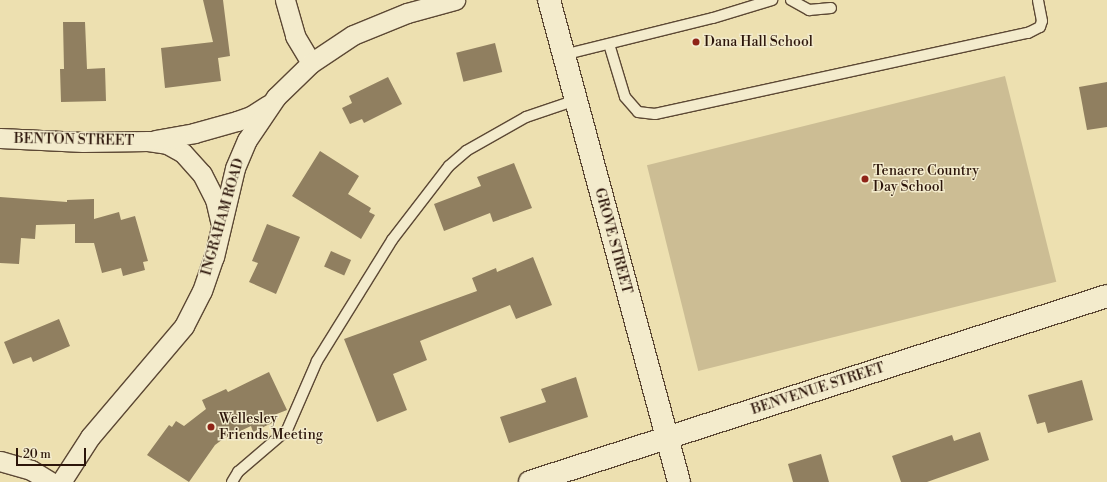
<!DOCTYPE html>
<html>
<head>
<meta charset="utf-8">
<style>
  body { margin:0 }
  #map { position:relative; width:1107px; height:482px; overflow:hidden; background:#ede0b0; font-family:"Libre Bodoni",serif }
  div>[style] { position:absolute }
  .green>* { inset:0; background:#ccbd94; transform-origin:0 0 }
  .building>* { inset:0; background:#907f60; transform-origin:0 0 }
  .roads { filter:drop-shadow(1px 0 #5c4834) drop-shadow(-1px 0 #5c4834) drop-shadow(0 1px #5c4834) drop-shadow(0 -1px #5c4834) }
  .service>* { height:10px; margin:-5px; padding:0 5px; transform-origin:5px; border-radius:5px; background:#f3ebcc }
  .minor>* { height:19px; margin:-9.5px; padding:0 9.5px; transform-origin:9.5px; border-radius:9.5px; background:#f3ebcc }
  .tertiary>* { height:22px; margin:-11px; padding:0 11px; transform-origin:11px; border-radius:11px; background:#f3ebcc }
  .dots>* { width:11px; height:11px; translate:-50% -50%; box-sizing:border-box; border:2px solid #f3ebcc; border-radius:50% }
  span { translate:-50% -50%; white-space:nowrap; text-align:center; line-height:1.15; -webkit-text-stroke:3px #f3ebcc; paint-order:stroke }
  .poi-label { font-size:14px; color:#2c150a }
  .left { translate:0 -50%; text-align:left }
  .street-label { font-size:14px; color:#2c150a }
  .scale { position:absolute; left:16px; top:448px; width:70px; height:18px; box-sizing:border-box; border:2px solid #2c150a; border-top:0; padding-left:5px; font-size:12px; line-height:14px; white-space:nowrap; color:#2c150a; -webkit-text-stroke:3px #f3ebcc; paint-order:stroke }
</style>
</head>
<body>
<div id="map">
  <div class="green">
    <div style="left:1005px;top:76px;width:212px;height:369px;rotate:76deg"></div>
  </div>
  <div class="building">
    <div style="clip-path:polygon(203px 0,223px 0,230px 56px,218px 58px,221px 81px,165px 88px,161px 48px,213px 42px)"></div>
    <div style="clip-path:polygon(63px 22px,85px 22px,87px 69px,105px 68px,106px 101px,61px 102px,60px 69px,64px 69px)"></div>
    <div style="left:495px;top:43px;width:30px;height:40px;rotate:76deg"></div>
    <div style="clip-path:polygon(388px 77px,402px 104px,364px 123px,362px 119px,350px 124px,342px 108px,352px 103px,349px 96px)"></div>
    <div style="clip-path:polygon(1107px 82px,1107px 127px,1087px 130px,1079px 87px)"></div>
    <div style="clip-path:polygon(320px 151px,359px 176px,348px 194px,371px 208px,369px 212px,375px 215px,361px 239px,292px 196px)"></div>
    <div style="clip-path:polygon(514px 163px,532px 208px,493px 222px,490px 213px,444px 231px,434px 204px,481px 186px,477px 177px)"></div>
    <div style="clip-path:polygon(0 197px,67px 202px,67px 200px,94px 199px,94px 219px,119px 212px,121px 220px,135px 216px,148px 261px,143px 262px,145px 270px,123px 276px,121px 268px,102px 273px,94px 243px,75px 243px,75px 224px,36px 225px,35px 239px,21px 238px,19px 264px,0 263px)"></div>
    <div style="clip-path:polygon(267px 224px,300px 237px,276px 294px,249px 282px,258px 263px,252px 261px)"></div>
    <div style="left:331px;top:251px;width:22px;height:17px;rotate:24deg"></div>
    <div style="clip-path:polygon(533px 257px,552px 305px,516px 319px,510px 305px,420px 341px,427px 360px,393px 374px,407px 410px,377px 422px,344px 339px,477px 291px,472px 278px,496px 268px,497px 272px)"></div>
    <div style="clip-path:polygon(59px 319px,70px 346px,33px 362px,31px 357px,13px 364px,4px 342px)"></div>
    <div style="clip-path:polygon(269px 372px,287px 410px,269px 417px,272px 423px,253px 432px,251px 426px,223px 439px,215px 445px,189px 482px,147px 455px,169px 425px,172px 427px,176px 421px,184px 426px,206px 409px,202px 400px,226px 389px,228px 392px)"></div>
    <div style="clip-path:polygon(576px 377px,588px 417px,509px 443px,500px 417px,546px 402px,541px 389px)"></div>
    <div style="clip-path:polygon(1082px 380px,1093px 420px,1048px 433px,1045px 422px,1037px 424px,1028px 395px)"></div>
    <div style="clip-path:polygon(980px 432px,989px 460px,927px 482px,901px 482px,892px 456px,952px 435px,954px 441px)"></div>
    <div style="clip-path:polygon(821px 454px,829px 482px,793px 482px,788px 464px)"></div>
  </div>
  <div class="roads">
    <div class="service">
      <div style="left:791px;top:0;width:21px;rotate:29deg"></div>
      <div style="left:809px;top:10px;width:22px;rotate:-5deg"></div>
      <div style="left:609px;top:44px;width:55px;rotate:73.2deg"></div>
      <div style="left:625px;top:97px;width:20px;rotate:49deg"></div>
      <div style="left:638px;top:112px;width:17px;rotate:7deg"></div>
      <div style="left:655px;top:114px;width:382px;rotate:-12.3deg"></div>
      <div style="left:1028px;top:33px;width:13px;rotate:-27deg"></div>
      <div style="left:1040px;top:27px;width:6px;rotate:-72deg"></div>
      <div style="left:1042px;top:21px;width:21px;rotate:-101deg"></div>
      <div style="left:563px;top:55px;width:154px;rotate:-13.9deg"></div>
      <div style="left:713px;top:18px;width:62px;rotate:-17deg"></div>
      <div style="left:232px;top:482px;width:12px;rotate:-59deg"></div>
      <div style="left:238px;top:472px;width:65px;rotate:-40.6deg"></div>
      <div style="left:287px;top:430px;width:75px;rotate:-66.5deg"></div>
      <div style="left:317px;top:361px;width:142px;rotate:-58.2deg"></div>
      <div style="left:392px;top:240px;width:93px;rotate:-52.4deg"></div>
      <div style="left:449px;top:166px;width:23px;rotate:-41deg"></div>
      <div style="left:466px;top:151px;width:69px;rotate:-29.5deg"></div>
      <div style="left:526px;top:117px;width:53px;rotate:-18.8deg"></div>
    </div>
    <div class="minor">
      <div style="left:285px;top:0;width:37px;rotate:74deg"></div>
      <div style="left:295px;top:36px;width:31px;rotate:59deg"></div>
      <div style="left:0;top:138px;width:83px;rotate:2.8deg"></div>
      <div style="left:83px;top:142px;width:65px;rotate:-0.9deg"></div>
      <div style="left:148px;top:141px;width:19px;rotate:9deg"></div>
      <div style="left:167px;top:144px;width:18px;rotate:29deg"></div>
      <div style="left:183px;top:153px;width:28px;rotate:48deg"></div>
      <div style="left:202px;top:174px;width:28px;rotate:63deg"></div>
      <div style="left:215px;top:199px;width:23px;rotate:77deg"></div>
      <div style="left:155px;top:140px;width:40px;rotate:-10deg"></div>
      <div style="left:194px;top:133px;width:45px;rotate:-15.6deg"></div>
      <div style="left:237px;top:121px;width:15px;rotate:-20deg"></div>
      <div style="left:251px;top:116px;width:20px;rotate:-33deg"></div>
      <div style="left:0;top:461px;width:32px;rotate:16deg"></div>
      <div style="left:31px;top:470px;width:23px;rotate:31deg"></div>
      <div style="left:61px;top:482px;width:54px;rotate:-57.2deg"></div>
      <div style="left:90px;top:437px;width:145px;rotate:-49.7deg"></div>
      <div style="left:184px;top:326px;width:39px;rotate:-63deg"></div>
      <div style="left:202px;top:291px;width:36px;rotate:-71deg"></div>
      <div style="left:214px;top:257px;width:91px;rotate:-76.7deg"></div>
      <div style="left:235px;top:168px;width:30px;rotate:-67deg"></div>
      <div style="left:247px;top:140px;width:52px;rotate:-56deg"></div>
      <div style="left:276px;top:97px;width:49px;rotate:-44.2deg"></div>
      <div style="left:311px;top:63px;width:50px;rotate:-33.7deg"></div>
      <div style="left:353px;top:35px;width:58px;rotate:-22.2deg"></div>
      <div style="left:407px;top:13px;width:50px;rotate:-15.2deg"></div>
    </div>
    <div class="tertiary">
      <div style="left:549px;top:0;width:499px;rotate:74.9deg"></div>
      <div style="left:530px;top:482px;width:606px;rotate:-17.87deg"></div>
    </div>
  </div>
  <div class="dots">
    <div style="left:696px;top:42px;background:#8f2418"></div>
    <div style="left:865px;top:179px;background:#8f2418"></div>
    <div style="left:211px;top:427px;background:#8f2418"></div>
  </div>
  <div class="poi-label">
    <span class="left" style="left:704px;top:42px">Dana Hall School</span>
    <span class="left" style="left:873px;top:179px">Tenacre Country<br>Day School</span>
    <span class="left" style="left:219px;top:427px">Wellesley<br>Friends Meeting</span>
  </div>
  <div class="street-label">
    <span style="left:74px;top:140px;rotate:1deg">BENTON STREET</span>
    <span style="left:223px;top:217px;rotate:-74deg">INGRAHAM ROAD</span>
    <span style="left:613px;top:241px;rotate:75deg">GROVE STREET</span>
    <span style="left:818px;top:389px;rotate:-18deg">BENVENUE STREET</span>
  </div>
  <div class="scale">20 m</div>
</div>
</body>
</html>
